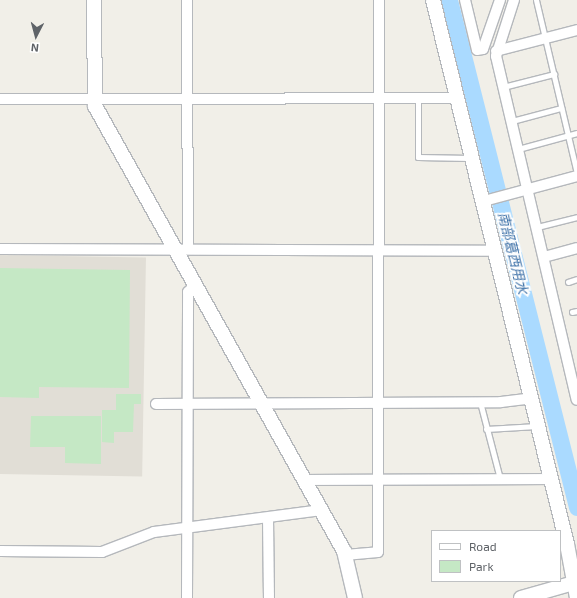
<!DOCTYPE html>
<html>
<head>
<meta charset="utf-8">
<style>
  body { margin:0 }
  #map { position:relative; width:577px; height:598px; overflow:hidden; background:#f1efe8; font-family:"Exo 2","Noto Sans JP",sans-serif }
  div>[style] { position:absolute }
  .education>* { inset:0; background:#e1ded6; transform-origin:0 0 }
  .green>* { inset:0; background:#c5e8c5 }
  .river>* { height:17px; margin:-8.5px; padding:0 8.5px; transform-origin:8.5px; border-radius:8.5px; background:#aadaff }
  .roads { filter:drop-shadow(1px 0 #b5b8bc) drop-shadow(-1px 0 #b5b8bc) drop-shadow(0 1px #b5b8bc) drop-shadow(0 -1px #b5b8bc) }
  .lane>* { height:5px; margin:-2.5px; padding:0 2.5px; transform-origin:2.5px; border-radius:2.5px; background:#fff }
  .street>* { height:10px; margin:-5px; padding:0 5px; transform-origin:5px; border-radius:5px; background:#fff }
  .secondary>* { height:14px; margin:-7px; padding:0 7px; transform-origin:7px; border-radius:7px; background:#fff }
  span { translate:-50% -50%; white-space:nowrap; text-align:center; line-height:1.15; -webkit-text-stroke:4px #fff; paint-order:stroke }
  .water-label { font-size:14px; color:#4174aa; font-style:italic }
  .legend { position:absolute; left:431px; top:530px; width:130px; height:52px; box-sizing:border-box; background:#fff; border:1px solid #bfc1c3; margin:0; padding:5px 7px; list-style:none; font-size:12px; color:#5f6368 }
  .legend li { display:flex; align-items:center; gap:8px; height:20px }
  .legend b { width:20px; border:1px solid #bfc1c3 }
  .north { position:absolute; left:16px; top:16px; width:40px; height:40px; -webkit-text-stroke:3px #fff; paint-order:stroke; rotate:186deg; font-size:11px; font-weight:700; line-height:16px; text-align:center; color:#5f6368 }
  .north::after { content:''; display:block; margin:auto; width:14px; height:18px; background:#5f6368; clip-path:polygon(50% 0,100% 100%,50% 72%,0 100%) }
</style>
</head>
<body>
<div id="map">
  <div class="education">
    <div style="left:0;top:255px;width:146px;height:219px;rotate:1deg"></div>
  </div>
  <div class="green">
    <div style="clip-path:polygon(0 268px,130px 270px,129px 388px,39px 387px,39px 398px,0 397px)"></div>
    <div style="clip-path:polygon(116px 394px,141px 394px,141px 404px,134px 404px,133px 432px,114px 432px,114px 443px,102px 442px,102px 410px,116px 410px)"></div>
    <div style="clip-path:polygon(31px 416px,101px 416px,101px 464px,65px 463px,65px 447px,30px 447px)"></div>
  </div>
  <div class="river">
    <div style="left:449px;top:0;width:523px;rotate:75.83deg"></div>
  </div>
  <div class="roads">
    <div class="lane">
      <div style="left:536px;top:0;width:178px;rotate:76.7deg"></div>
      <div style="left:503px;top:87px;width:53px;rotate:-14.3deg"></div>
      <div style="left:418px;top:99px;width:58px;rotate:90deg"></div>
      <div style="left:418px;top:157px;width:52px;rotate:1.1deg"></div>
      <div style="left:512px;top:121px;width:51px;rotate:-14.9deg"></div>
      <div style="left:518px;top:149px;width:61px;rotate:-15.2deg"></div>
      <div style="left:537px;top:227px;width:41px;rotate:-14deg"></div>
      <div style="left:568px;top:282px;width:9px;rotate:-18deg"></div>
      <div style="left:572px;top:312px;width:5px;rotate:-11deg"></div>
      <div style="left:480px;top:402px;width:80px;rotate:75.4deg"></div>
      <div style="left:486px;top:429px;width:51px;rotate:-3.4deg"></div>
    </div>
    <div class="street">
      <div style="left:187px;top:0;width:249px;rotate:89.8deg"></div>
      <div style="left:465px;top:0;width:51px;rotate:76.5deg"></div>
      <div style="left:477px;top:50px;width:6px;rotate:-9deg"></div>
      <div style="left:483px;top:49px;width:52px;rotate:-70.9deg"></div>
      <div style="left:514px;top:0;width:59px;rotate:107.8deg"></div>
      <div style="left:496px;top:56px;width:353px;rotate:76.8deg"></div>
      <div style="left:496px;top:51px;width:84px;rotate:-14.5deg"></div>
      <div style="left:0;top:99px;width:458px;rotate:-0.1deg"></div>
      <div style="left:484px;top:201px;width:96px;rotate:-15deg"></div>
      <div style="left:0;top:249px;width:495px;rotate:0.2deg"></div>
      <div style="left:544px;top:257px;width:34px;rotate:-15deg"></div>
      <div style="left:156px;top:404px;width:345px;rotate:-0.3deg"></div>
      <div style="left:501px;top:402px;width:31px;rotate:-7deg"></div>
      <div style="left:305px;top:480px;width:247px;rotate:-0.2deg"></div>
      <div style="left:268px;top:518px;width:80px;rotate:89.3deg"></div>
      <div style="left:0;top:551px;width:102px;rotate:0.6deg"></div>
      <div style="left:102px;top:552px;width:56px;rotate:-21deg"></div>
      <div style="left:154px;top:532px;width:169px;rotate:-7.5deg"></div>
      <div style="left:345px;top:555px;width:33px;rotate:-5deg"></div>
      <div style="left:378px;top:552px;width:552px;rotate:-89.9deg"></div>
      <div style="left:187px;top:598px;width:306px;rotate:-89.8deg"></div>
      <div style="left:188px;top:292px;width:10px;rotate:-45deg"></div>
    </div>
    <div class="secondary">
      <div style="left:94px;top:0;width:106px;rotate:89.5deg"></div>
      <div style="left:95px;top:106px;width:510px;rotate:60.77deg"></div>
      <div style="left:344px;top:551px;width:48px;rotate:76.8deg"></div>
      <div style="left:433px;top:0;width:560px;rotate:76.16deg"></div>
      <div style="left:567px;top:544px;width:55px;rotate:79.5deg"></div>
      <div style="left:521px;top:598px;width:58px;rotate:-15.9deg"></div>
    </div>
  </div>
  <div class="water-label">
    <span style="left:513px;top:253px;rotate:76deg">南部葛西用水</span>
  </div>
  <ul class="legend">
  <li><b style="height:5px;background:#fff"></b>Road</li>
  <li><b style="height:11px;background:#c5e8c5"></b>Park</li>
  </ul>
  <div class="north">N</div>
</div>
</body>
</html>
